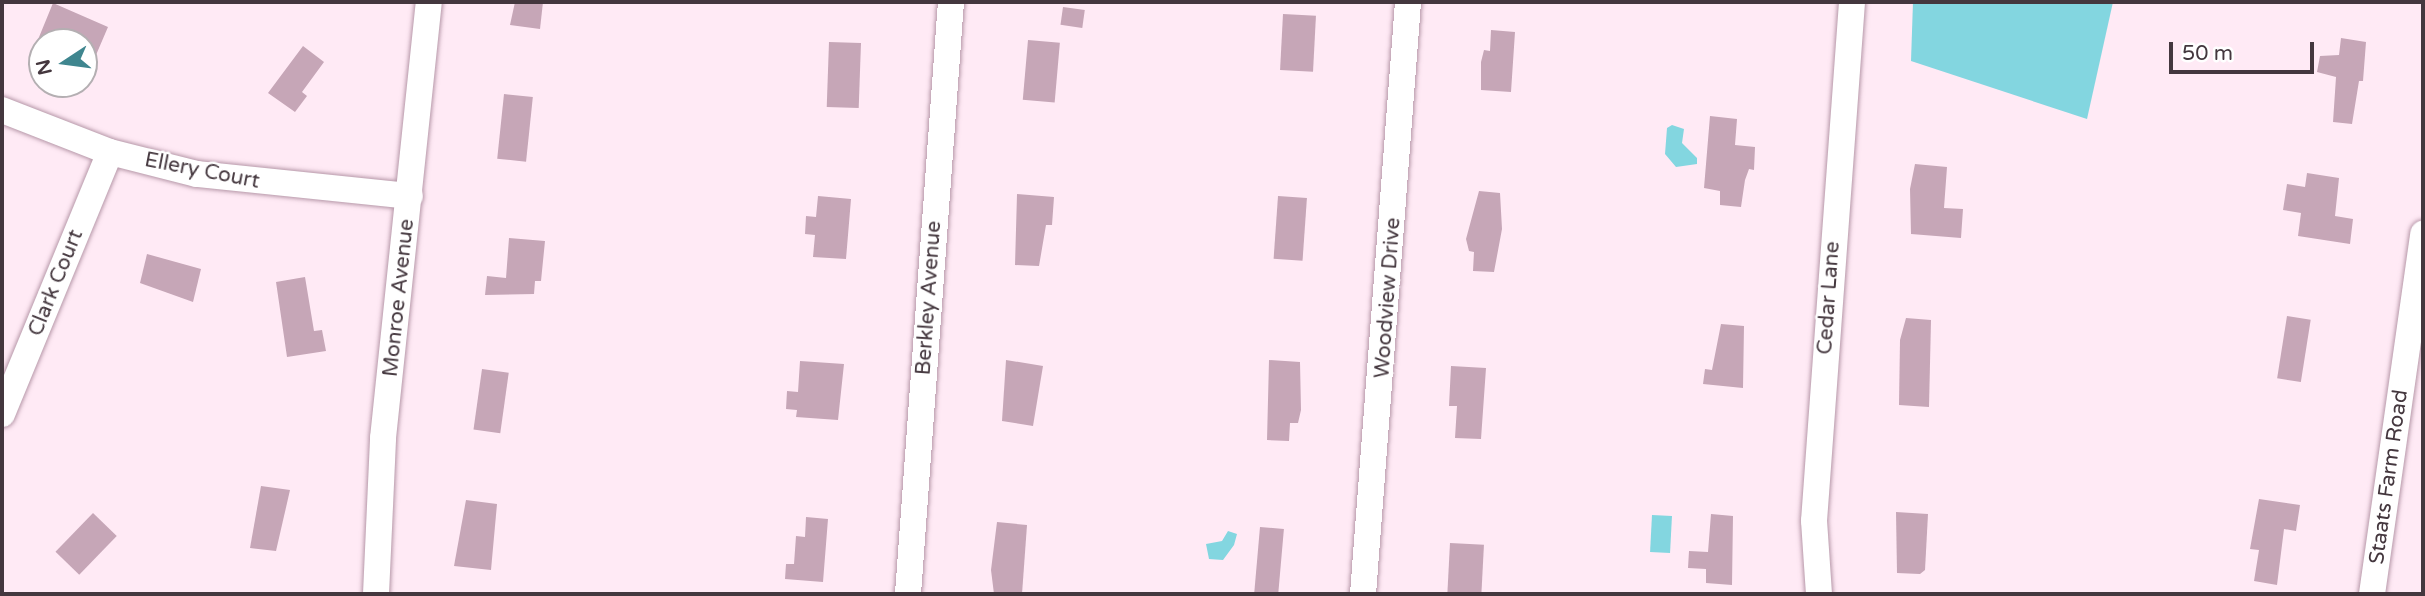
<!DOCTYPE html>
<style>
body{margin:0}
#map{position:relative;width:2425px;height:596px;overflow:hidden;background:#ffeaf5;font-family:"Varela Round",sans-serif}
div>[style]{position:absolute}
.water>*{inset:0;background:#83d6e0;transform-origin:0 0}
.building>*{inset:0;background:#c6a6b7;transform-origin:0 0}
.roads{filter:drop-shadow(0 0 2px #b798a9) drop-shadow(0 0 2px #b798a9)}
.minor>*{height:26px;margin:-13px;padding:0 13px;transform-origin:13px;border-radius:13px;background:#fff}
span{translate:-50% -50%;white-space:nowrap;text-align:center;line-height:1.15;-webkit-text-stroke:5px #fff;paint-order:stroke}
.street-label{font-size:21px;color:#44373e}
.frame{position:absolute;inset:0;border:4px solid #44373e;pointer-events:none}
.north{position:absolute;left:28px;top:28px;width:70px;height:70px;box-sizing:border-box;background:#fff;border:2px solid #b4afb2;border-radius:50%;rotate:257deg;font-size:19px;font-weight:700;line-height:28px;text-align:center;color:#44373e}
.north::after{content:'';display:block;margin:auto;width:24px;height:32px;background:#3f868f;clip-path:polygon(50% 0,100% 100%,50% 72%,0 100%)}
.scale{position:absolute;left:2169px;top:42px;width:145px;height:32px;box-sizing:border-box;border:4px solid #44373e;border-top:0;padding-left:9px;font-size:21px;line-height:24px;white-space:nowrap;color:#44373e;-webkit-text-stroke:5px #fff;paint-order:stroke}
</style>
<div id="map">
<div class="water">
<i style="clip-path:polygon(1913px 2px,2113px 2px,2087px 119px,1911px 61px)"></i>
<i style="clip-path:polygon(1672px 125px,1684px 129px,1682px 143px,1697px 158px,1697px 164px,1676px 167px,1665px 154px,1667px 128px)"></i>
<i style="left:1652px;top:515px;width:20px;height:37px;rotate:3deg"></i>
<i style="clip-path:polygon(1228px 531px,1237px 534px,1234px 545px,1223px 560px,1209px 559px,1206px 544px,1222px 541px)"></i>
</div>
<div class="building">
<i style="clip-path:polygon(515px 2px,543px 2px,540px 29px,510px 25px)"></i>
<i style="clip-path:polygon(53px 3px,108px 27px,96px 55px,84px 50px,84px 42px,37px 42px)"></i>
<i style="left:1063px;top:7px;width:22px;height:18px;rotate:8deg"></i>
<i style="left:1283px;top:14px;width:33px;height:56px;rotate:3deg"></i>
<i style="clip-path:polygon(1491px 30px,1515px 32px,1511px 92px,1481px 90px,1481px 62px,1484px 50px,1490px 51px)"></i>
<i style="clip-path:polygon(2341px 38px,2366px 42px,2363px 81px,2359px 81px,2352px 124px,2333px 122px,2336px 77px,2317px 72px,2320px 56px,2339px 55px)"></i>
<i style="left:1028px;top:40px;width:32px;height:60px;rotate:5deg"></i>
<i style="left:829px;top:42px;width:32px;height:65px;rotate:2deg"></i>
<i style="clip-path:polygon(303px 46px,324px 62px,302px 92px,307px 96px,295px 112px,268px 93px)"></i>
<i style="left:504px;top:94px;width:29px;height:65px;rotate:6deg"></i>
<i style="clip-path:polygon(1710px 116px,1737px 119px,1735px 145px,1755px 147px,1754px 170px,1749px 169px,1745px 180px,1741px 207px,1720px 205px,1720px 191px,1704px 188px)"></i>
<i style="clip-path:polygon(1915px 164px,1947px 167px,1944px 208px,1963px 209px,1961px 238px,1911px 234px,1910px 189px)"></i>
<i style="clip-path:polygon(2307px 173px,2339px 178px,2335px 216px,2353px 219px,2350px 244px,2298px 236px,2301px 213px,2283px 210px,2287px 184px,2305px 187px)"></i>
<i style="clip-path:polygon(1479px 191px,1500px 193px,1502px 229px,1494px 272px,1473px 271px,1474px 252px,1469px 251px,1466px 239px)"></i>
<i style="clip-path:polygon(1017px 194px,1054px 197px,1052px 225px,1046px 225px,1039px 266px,1015px 265px)"></i>
<i style="clip-path:polygon(818px 196px,851px 199px,846px 259px,813px 257px,815px 235px,805px 234px,806px 216px,816px 217px)"></i>
<i style="left:1278px;top:196px;width:29px;height:63px;rotate:4deg"></i>
<i style="clip-path:polygon(509px 238px,545px 241px,541px 281px,535px 281px,534px 294px,485px 295px,487px 276px,506px 278px)"></i>
<i style="clip-path:polygon(147px 254px,201px 269px,193px 302px,140px 283px)"></i>
<i style="clip-path:polygon(305px 277px,314px 331px,322px 330px,326px 351px,287px 357px,276px 282px)"></i>
<i style="left:2287px;top:316px;width:24px;height:63px;rotate:9deg"></i>
<i style="clip-path:polygon(1906px 318px,1931px 320px,1929px 407px,1899px 405px,1900px 340px)"></i>
<i style="clip-path:polygon(1721px 324px,1744px 326px,1743px 388px,1703px 384px,1705px 369px,1712px 370px)"></i>
<i style="clip-path:polygon(1006px 360px,1043px 366px,1033px 426px,1002px 421px)"></i>
<i style="clip-path:polygon(1269px 360px,1300px 362px,1301px 410px,1298px 423px,1290px 423px,1289px 441px,1267px 440px)"></i>
<i style="clip-path:polygon(800px 361px,844px 364px,838px 420px,796px 417px,797px 410px,786px 409px,787px 391px,798px 392px)"></i>
<i style="clip-path:polygon(1451px 366px,1486px 368px,1481px 439px,1455px 438px,1457px 406px,1449px 406px)"></i>
<i style="left:482px;top:369px;width:27px;height:61px;rotate:8deg"></i>
<i style="clip-path:polygon(261px 486px,290px 490px,276px 551px,250px 548px)"></i>
<i style="clip-path:polygon(2259px 499px,2300px 505px,2296px 531px,2284px 529px,2277px 585px,2254px 581px,2259px 550px,2250px 549px)"></i>
<i style="clip-path:polygon(466px 500px,497px 504px,491px 570px,454px 566px)"></i>
<i style="clip-path:polygon(1896px 512px,1928px 514px,1925px 570px,1920px 574px,1897px 573px)"></i>
<i style="left:93px;top:513px;width:33px;height:54px;rotate:44deg"></i>
<i style="clip-path:polygon(1711px 514px,1733px 516px,1732px 585px,1706px 583px,1706px 569px,1688px 568px,1689px 551px,1708px 552px)"></i>
<i style="clip-path:polygon(806px 517px,828px 519px,823px 582px,785px 579px,786px 564px,794px 564px,796px 536px,805px 537px)"></i>
<i style="clip-path:polygon(997px 522px,1027px 525px,1022px 594px,994px 594px,991px 570px)"></i>
<i style="left:1260px;top:527px;width:24px;height:67px;rotate:5deg"></i>
<i style="left:1450px;top:543px;width:34px;height:51px;rotate:3deg"></i>
</div>
<div class="roads">
<div class="minor">
<i style="left:2px;top:110px;width:116px;rotate:21.3deg"></i>
<i style="left:110px;top:152px;width:90px;rotate:14.2deg"></i>
<i style="left:197px;top:174px;width:214px;rotate:5.9deg"></i>
<i style="left:2px;top:414px;width:283px;rotate:-67.6deg"></i>
<i style="left:376px;top:594px;width:156px;rotate:-87.4deg"></i>
<i style="left:383px;top:438px;width:438px;rotate:-84deg"></i>
<i style="left:908px;top:594px;width:594px;rotate:-85.85deg"></i>
<i style="left:1363px;top:594px;width:594px;rotate:-85.65deg"></i>
<i style="left:1819px;top:594px;width:73px;rotate:-93.9deg"></i>
<i style="left:1814px;top:521px;width:520px;rotate:-85.81deg"></i>
<i style="left:2372px;top:594px;width:364px;rotate:-81.9deg"></i>
</div>
</div>
<div class="street-label">
<span style="left:202px;top:171px;rotate:11deg">Ellery Court</span>
<span style="left:56px;top:283px;rotate:-68deg">Clark Court</span>
<span style="left:399px;top:298px;rotate:-84deg">Monroe Avenue</span>
<span style="left:929px;top:298px;rotate:-86deg">Berkley Avenue</span>
<span style="left:1388px;top:298px;rotate:-86deg">Woodview Drive</span>
<span style="left:1829px;top:298px;rotate:-86deg">Cedar Lane</span>
<span style="left:2389px;top:477px;rotate:-82deg">Staats Farm Road</span>
</div>
<div class="frame"></div>
<div class="north">N</div>
<div class="scale">50 m</div>
</div>
